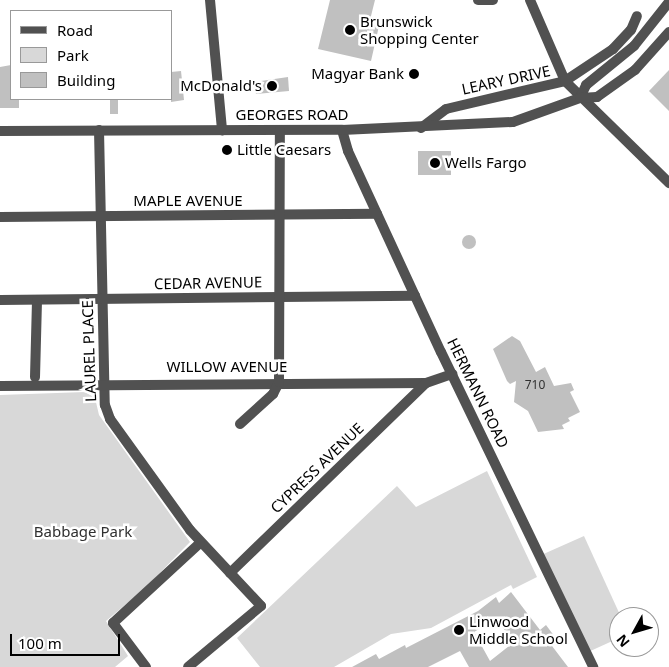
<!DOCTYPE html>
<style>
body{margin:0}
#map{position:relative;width:669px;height:667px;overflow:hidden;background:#fff;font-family:"Noto Sans",sans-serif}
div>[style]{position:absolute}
.green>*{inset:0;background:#d8d8d8}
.building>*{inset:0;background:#c0c0c0;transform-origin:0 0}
.round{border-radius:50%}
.minor>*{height:10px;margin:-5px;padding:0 5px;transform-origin:5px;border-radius:5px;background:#515151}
.dots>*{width:14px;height:14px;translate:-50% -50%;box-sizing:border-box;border:2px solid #fff;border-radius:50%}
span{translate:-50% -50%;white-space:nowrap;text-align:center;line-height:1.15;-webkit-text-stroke:5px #fff;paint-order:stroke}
.number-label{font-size:12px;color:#303030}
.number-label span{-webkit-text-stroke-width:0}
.poi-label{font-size:15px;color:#000}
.left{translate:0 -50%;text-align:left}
.right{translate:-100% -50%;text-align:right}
.street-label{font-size:15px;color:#000}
.park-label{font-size:15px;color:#2f2f2f}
.legend{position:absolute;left:10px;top:10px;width:162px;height:90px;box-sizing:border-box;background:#fff;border:1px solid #999;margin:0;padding:6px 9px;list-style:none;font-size:15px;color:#000}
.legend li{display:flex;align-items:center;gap:10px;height:25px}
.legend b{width:25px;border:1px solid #999}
.north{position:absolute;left:609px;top:607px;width:50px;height:50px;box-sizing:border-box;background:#fff;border:1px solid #999;border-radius:50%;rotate:231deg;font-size:14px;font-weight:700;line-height:20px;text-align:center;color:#000}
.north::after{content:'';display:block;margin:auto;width:18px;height:22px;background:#000;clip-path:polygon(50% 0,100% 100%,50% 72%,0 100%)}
.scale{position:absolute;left:10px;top:634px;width:110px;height:22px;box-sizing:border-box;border:2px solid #000;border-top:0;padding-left:6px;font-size:15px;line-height:18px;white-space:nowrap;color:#000;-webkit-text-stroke:4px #fff;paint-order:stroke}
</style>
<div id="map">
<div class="green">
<i style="clip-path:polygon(85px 392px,95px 398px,99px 415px,190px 542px,144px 589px,106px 621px,128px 656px,115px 667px,0 667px,0 395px)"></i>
<i style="clip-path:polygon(487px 471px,537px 577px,513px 589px,511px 585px,431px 628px,391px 634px,334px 667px,260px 667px,237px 638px,397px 486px,416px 507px)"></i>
<i style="clip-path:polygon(584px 536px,621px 617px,619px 638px,586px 653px,539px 556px)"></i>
</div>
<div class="building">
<i style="clip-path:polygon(330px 0,375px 0,369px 24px,379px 26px,371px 61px,318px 49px)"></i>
<i style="clip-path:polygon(11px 65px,11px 99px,19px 99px,19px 108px,0 108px,0 67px)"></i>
<i style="clip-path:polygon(669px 70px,669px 111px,649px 91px)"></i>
<i style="clip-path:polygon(181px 71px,184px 100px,171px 102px,171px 72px)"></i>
<i style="clip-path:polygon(288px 77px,289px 91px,256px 94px,254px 82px)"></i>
<i style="left:110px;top:99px;width:8px;height:15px"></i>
<i style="left:451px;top:151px;width:24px;height:33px;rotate:90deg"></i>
<i class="round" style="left:462px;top:235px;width:14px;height:14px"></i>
<i style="clip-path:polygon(512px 336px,520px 341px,536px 372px,545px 367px,554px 386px,571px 383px,574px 390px,570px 392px,580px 412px,568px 418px,570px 421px,562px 425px,564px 429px,538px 432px,528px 411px,514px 402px,516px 381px,510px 384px,507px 381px,493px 349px)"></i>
<i style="clip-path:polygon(evenodd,511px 592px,540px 630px,546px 625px,555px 637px,549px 642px,568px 667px,469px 667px,460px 651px,428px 667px,352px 667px,376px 654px,379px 659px,405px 645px,406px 648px,478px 611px,496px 597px,499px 603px,511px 592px,496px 619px,514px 642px,490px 661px,474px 632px,496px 619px)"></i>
</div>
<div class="minor">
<i style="left:210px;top:0;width:131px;rotate:84.7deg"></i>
<i style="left:478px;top:0;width:15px"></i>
<i style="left:530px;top:0;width:88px;rotate:66.6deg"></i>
<i style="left:565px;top:81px;width:146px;rotate:44.4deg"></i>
<i style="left:580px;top:98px;width:14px;rotate:-65deg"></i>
<i style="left:586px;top:85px;width:62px;rotate:-39.1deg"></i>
<i style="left:634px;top:46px;width:56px;rotate:-51.5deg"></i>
<i style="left:421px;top:128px;width:31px;rotate:-37deg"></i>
<i style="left:446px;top:109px;width:122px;rotate:-13.2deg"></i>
<i style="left:565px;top:81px;width:58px;rotate:-33.7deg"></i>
<i style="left:613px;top:49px;width:26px;rotate:-47deg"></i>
<i style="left:631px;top:30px;width:15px;rotate:-67deg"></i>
<i style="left:99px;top:130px;width:275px;rotate:88.8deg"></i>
<i style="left:105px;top:405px;width:15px;rotate:70deg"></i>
<i style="left:110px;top:419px;width:137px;rotate:54.2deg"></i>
<i style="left:190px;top:530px;width:104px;rotate:46.9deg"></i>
<i style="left:261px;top:606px;width:95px;rotate:140.1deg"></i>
<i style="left:342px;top:130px;width:22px;rotate:74deg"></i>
<i style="left:348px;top:151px;width:221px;rotate:65.2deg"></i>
<i style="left:441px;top:352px;width:350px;rotate:64.2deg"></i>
<i style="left:0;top:131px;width:342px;rotate:-0.2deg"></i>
<i style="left:342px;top:130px;width:171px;rotate:-2.7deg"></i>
<i style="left:513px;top:122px;width:71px;rotate:-19.7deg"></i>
<i style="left:580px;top:98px;width:17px;rotate:-3deg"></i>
<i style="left:597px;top:97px;width:47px;rotate:-35.4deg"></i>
<i style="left:635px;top:70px;width:51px;rotate:-48.2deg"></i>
<i style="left:0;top:217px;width:377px;rotate:-0.5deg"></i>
<i style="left:0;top:300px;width:415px;rotate:-0.6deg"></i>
<i style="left:35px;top:377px;width:77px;rotate:-88.5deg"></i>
<i style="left:0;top:386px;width:426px;rotate:-0.4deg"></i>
<i style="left:426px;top:383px;width:28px;rotate:-19deg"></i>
<i style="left:240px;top:424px;width:45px;rotate:-42.3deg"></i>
<i style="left:273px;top:394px;width:13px;rotate:-63deg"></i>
<i style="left:279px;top:382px;width:252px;rotate:-89.8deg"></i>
<i style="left:230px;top:573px;width:273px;rotate:-44.1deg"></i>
<i style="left:146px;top:667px;width:55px;rotate:-126.9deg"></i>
<i style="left:113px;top:623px;width:118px;rotate:-42.6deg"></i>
</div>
<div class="dots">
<i style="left:350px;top:30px;background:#000"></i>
<i style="left:414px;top:74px;background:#000"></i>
<i style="left:272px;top:86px;background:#000"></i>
<i style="left:227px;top:150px;background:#000"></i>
<i style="left:435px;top:163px;background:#000"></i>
<i style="left:459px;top:630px;background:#000"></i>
</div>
<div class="number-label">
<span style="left:535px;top:385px">710</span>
</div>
<div class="poi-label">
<span class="left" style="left:360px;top:30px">Brunswick<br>Shopping Center</span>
<span class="right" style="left:404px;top:74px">Magyar Bank</span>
<span class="right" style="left:262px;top:86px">McDonald's</span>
<span class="left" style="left:237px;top:150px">Little Caesars</span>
<span class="left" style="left:445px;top:163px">Wells Fargo</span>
<span class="left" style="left:469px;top:630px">Linwood<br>Middle School</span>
</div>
<div class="street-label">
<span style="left:506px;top:80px;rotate:-12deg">LEARY DRIVE</span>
<span style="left:292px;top:115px">GEORGES ROAD</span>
<span style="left:188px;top:201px">MAPLE AVENUE</span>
<span style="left:208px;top:283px;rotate:-1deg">CEDAR AVENUE</span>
<span style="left:89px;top:351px;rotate:-92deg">LAUREL PLACE</span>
<span style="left:227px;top:367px">WILLOW AVENUE</span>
<span style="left:478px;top:393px;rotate:64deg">HERMANN ROAD</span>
<span style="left:317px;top:468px;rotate:-44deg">CYPRESS AVENUE</span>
</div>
<div class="park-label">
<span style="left:83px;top:532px">Babbage Park</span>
</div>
<ul class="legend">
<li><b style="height:6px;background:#515151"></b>Road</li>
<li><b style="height:14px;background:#d8d8d8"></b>Park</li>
<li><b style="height:14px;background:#c0c0c0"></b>Building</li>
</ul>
<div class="north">N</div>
<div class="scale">100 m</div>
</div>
